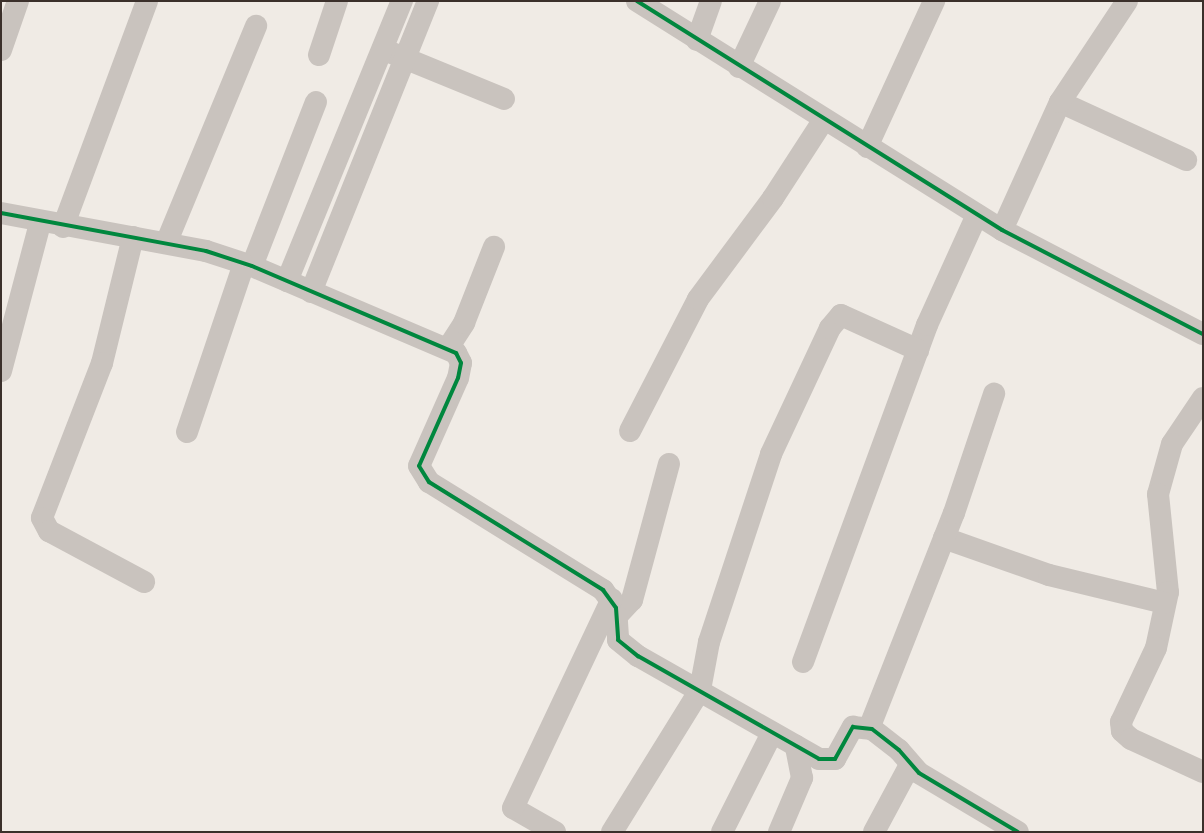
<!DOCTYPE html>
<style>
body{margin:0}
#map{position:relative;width:1204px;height:833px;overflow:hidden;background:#f0ebe5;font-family:Commissioner,sans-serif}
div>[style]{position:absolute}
.minor>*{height:22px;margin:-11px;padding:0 11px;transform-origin:11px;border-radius:11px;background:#c9c3be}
.cycleway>*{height:4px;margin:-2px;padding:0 2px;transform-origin:2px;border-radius:2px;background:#00873e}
span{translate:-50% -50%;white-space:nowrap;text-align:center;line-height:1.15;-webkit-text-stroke:3.5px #fbf5ee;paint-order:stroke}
.frame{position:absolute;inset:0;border:2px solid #3b302b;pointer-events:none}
</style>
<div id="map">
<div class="minor">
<i style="left:637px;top:1px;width:431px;rotate:32.1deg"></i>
<i style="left:1002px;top:230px;width:226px;rotate:27.4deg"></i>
<i style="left:697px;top:40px;width:41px;rotate:-70.3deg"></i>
<i style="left:1px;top:50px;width:52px;rotate:-70.9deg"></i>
<i style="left:392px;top:53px;width:121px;rotate:22.3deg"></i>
<i style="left:319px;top:55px;width:57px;rotate:-71.6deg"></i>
<i style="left:739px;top:67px;width:73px;rotate:-64.8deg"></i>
<i style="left:1060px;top:102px;width:139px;rotate:24.7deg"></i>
<i style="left:867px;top:147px;width:161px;rotate:-65.3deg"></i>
<i style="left:1px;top:213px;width:208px;rotate:10.5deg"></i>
<i style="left:206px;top:251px;width:48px;rotate:18.1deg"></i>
<i style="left:252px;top:266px;width:222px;rotate:23.1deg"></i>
<i style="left:456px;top:353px;width:11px;rotate:63deg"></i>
<i style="left:461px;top:363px;width:15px;rotate:101deg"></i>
<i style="left:458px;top:378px;width:96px;rotate:113.9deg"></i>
<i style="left:419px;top:466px;width:19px;rotate:58deg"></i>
<i style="left:429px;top:482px;width:205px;rotate:31.8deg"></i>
<i style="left:603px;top:590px;width:22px;rotate:54deg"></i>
<i style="left:616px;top:608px;width:32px;rotate:86deg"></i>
<i style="left:618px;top:640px;width:26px;rotate:39deg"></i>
<i style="left:638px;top:656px;width:208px;rotate:29.6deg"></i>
<i style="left:819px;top:759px;width:16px"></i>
<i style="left:835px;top:759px;width:37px;rotate:-61deg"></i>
<i style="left:853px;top:727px;width:19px;rotate:6deg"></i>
<i style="left:872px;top:729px;width:34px;rotate:38deg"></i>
<i style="left:899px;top:750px;width:30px;rotate:49deg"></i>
<i style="left:919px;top:773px;width:115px;rotate:30.8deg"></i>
<i style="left:63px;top:227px;width:241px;rotate:-69.6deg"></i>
<i style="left:1002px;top:230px;width:141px;rotate:-65.6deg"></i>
<i style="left:1060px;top:102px;width:121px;rotate:-56.4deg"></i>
<i style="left:133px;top:237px;width:130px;rotate:103.8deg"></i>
<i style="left:102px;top:363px;width:166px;rotate:111.2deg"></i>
<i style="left:42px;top:518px;width:15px;rotate:62deg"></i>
<i style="left:49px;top:531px;width:108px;rotate:28.2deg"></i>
<i style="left:167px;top:241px;width:233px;rotate:-67.5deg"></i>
<i style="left:252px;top:266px;width:176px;rotate:-68.7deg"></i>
<i style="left:287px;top:281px;width:303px;rotate:-67.7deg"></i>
<i style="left:311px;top:292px;width:314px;rotate:-68.1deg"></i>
<i style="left:448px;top:348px;width:30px;rotate:-57deg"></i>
<i style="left:464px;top:323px;width:82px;rotate:-68.5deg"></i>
<i style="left:1px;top:371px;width:153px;rotate:-75.2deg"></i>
<i style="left:1203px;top:398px;width:55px;rotate:124deg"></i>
<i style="left:1172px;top:444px;width:52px;rotate:105.6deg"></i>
<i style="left:1158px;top:494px;width:99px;rotate:84.2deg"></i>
<i style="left:1168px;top:592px;width:57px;rotate:102.1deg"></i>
<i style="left:1156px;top:648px;width:82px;rotate:115.3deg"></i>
<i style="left:1121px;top:722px;width:9px;rotate:84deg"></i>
<i style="left:1122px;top:731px;width:12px;rotate:42deg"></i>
<i style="left:1131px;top:739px;width:79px;rotate:24.6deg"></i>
<i style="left:630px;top:431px;width:148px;rotate:-62.7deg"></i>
<i style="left:698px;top:299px;width:126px;rotate:-53.4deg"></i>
<i style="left:773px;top:198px;width:92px;rotate:-57deg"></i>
<i style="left:187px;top:432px;width:177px;rotate:-71.3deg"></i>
<i style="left:944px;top:538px;width:111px;rotate:19.4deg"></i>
<i style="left:1049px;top:575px;width:119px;rotate:13.6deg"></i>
<i style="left:615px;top:618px;width:25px;rotate:-47deg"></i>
<i style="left:632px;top:600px;width:141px;rotate:-74.8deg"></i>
<i style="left:803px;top:662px;width:359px;rotate:-69.8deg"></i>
<i style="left:927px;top:325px;width:121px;rotate:-65.6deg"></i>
<i style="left:872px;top:729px;width:4px;rotate:-124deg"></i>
<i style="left:870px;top:726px;width:229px;rotate:-68.5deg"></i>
<i style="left:954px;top:513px;width:126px;rotate:-71.4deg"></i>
<i style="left:555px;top:832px;width:48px;rotate:-150.3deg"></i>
<i style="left:513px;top:808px;width:231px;rotate:-64.7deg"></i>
<i style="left:612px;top:832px;width:167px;rotate:-58.2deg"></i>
<i style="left:700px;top:690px;width:49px;rotate:-79.4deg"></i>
<i style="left:709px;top:642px;width:198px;rotate:-71.7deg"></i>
<i style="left:771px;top:454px;width:139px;rotate:-64.9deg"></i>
<i style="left:830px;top:328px;width:17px;rotate:-50deg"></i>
<i style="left:841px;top:315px;width:85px;rotate:24.4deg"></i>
<i style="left:722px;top:832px;width:111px;rotate:-63.2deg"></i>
<i style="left:779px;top:832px;width:59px;rotate:-66.9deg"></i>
<i style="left:802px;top:778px;width:33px;rotate:-101deg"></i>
<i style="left:874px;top:832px;width:76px;rotate:-61.8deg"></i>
</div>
<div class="cycleway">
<i style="left:637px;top:1px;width:431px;rotate:32.1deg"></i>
<i style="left:1002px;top:230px;width:226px;rotate:27.4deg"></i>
<i style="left:1px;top:213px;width:208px;rotate:10.5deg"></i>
<i style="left:206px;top:251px;width:48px;rotate:18.1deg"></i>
<i style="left:252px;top:266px;width:222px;rotate:23.1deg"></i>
<i style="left:456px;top:353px;width:11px;rotate:63deg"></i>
<i style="left:461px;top:363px;width:15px;rotate:101deg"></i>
<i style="left:458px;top:378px;width:96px;rotate:113.9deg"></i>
<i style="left:419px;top:466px;width:19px;rotate:58deg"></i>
<i style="left:429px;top:482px;width:205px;rotate:31.8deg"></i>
<i style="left:603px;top:590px;width:22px;rotate:54deg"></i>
<i style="left:616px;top:608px;width:32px;rotate:86deg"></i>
<i style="left:618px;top:640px;width:26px;rotate:39deg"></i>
<i style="left:638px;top:656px;width:208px;rotate:29.6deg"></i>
<i style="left:819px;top:759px;width:16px"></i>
<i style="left:835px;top:759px;width:37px;rotate:-61deg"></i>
<i style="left:853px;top:727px;width:19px;rotate:6deg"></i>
<i style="left:872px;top:729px;width:34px;rotate:38deg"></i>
<i style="left:899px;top:750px;width:30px;rotate:49deg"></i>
<i style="left:919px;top:773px;width:115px;rotate:30.8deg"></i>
</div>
<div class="frame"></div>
</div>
